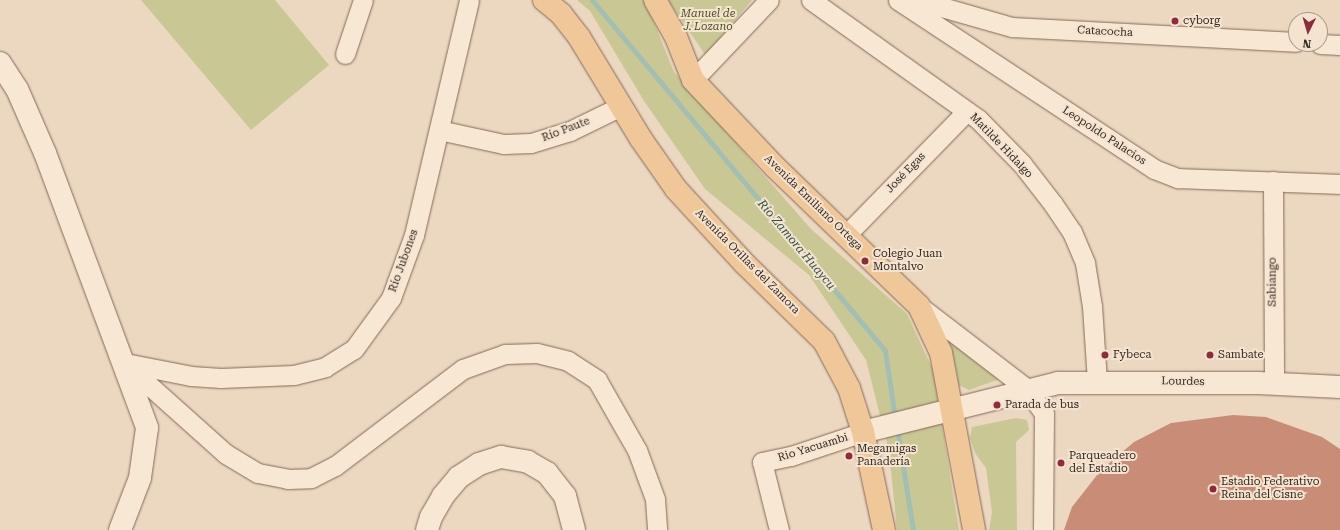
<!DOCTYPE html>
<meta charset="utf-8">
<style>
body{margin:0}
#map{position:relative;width:1340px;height:530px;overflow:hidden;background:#ecd8c0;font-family:"Roboto Serif",serif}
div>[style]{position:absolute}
.green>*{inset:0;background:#c9c895}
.stream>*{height:5px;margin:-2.5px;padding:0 2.5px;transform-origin:2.5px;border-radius:2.5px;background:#a3beb2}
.building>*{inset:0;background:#c98d77}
.roads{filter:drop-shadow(0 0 1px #846959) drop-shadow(0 0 1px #846959)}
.street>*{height:19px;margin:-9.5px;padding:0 9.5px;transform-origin:9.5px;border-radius:9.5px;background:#f7e7d3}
.secondary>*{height:22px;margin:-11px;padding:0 11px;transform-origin:11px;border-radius:11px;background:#f7e7d3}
.primary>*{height:22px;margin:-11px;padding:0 11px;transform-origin:11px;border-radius:11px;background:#efc798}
.dots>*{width:11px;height:11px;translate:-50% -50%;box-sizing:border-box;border:2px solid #f4e4cf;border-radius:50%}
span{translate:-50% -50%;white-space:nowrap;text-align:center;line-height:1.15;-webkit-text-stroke:4px #f4e4cf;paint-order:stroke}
.park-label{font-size:11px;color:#4b5024;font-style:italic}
.poi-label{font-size:11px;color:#34251d}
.left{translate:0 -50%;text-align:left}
.street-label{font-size:11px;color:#34251d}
.water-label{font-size:12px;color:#2c544b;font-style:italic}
.north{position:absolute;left:1288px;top:12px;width:40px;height:40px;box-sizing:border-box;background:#f4e4cf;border:1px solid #a79888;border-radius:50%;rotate:185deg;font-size:11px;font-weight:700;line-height:16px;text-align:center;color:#34251d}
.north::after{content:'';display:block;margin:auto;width:14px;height:18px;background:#912b3b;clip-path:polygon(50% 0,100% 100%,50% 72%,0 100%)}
</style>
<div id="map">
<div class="green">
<i style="clip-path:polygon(141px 0,275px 0,329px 65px,251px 130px)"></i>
<i style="clip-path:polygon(577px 0,645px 0,674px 72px,811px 229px,907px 314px,933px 370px,959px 530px,897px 530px,889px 451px,866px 360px,809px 275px,705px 189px,644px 101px,590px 11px)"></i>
<i style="clip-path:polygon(668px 0,752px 0,706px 56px)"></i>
<i style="clip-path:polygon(957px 341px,1000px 379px,969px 390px,959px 385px,951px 344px)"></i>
<i style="clip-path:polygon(1016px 418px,1027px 420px,1029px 430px,1016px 442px,1017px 530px,989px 530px,992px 512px,986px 468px,975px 453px,970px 438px,972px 427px)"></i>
</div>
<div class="stream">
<i style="left:592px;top:0;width:457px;rotate:50.1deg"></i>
<i style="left:885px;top:351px;width:68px;rotate:81.5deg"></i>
<i style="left:897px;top:428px;width:103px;rotate:81.1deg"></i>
</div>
<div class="building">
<i style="clip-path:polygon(1233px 415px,1266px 417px,1322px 437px,1340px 449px,1340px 530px,1064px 530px,1072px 507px,1101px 470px,1134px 442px,1171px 423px)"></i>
</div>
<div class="roads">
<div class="street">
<i style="left:811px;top:0;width:205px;rotate:35.5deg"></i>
<i style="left:978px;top:119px;width:63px;rotate:45.6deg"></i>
<i style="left:1022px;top:164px;width:51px;rotate:52.2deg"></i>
<i style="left:1053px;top:204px;width:34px;rotate:56deg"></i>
<i style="left:1072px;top:232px;width:34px;rotate:67deg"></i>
<i style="left:1085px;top:263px;width:44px;rotate:80.8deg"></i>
<i style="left:1092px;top:306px;width:76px;rotate:86.2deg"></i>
<i style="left:898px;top:0;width:307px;rotate:33.4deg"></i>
<i style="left:1154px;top:169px;width:26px;rotate:21deg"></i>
<i style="left:1178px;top:178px;width:162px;rotate:2.1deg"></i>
<i style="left:917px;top:0;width:99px;rotate:15.9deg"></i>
<i style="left:1012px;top:27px;width:284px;rotate:3deg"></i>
<i style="left:1320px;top:44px;width:20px;rotate:3deg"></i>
<i style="left:345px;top:54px;width:57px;rotate:-71.6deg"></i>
<i style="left:693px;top:80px;width:110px;rotate:-46.5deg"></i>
<i style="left:439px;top:130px;width:66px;rotate:12.2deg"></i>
<i style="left:504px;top:144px;width:27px;rotate:-2deg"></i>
<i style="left:531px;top:143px;width:41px;rotate:-17.1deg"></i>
<i style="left:570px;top:131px;width:57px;rotate:-26.1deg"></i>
<i style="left:1273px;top:181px;width:203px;rotate:89.7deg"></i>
<i style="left:846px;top:235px;width:173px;rotate:-45.7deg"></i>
<i style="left:919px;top:306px;width:136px;rotate:37.5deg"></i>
<i style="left:1027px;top:389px;width:29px;rotate:55deg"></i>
<i style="left:1044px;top:413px;width:117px;rotate:90.5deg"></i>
<i style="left:123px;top:362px;width:138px;rotate:41.8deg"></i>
<i style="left:226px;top:454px;width:37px;rotate:31deg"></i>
<i style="left:258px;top:473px;width:31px;rotate:11deg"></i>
<i style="left:288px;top:479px;width:23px;rotate:-2deg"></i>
<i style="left:311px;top:478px;width:27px;rotate:-27deg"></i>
<i style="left:335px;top:466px;width:161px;rotate:-37.2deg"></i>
<i style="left:463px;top:369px;width:45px;rotate:-19.7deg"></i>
<i style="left:505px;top:354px;width:32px;rotate:-2deg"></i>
<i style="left:537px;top:353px;width:32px;rotate:14deg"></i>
<i style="left:568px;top:361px;width:35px;rotate:33deg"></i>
<i style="left:597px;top:380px;width:81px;rotate:60.3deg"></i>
<i style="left:637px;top:450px;width:52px;rotate:69.8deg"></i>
<i style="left:655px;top:499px;width:31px;rotate:86deg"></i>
<i style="left:125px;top:363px;width:67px;rotate:11.1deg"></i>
<i style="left:191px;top:376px;width:30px;rotate:4deg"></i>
<i style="left:221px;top:378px;width:73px;rotate:-2.4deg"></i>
<i style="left:294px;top:375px;width:32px;rotate:-14deg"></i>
<i style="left:325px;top:367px;width:34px;rotate:-32deg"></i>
<i style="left:354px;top:349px;width:63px;rotate:-54deg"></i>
<i style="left:391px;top:298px;width:67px;rotate:-69.9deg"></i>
<i style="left:414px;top:235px;width:241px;rotate:-76.8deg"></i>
<i style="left:779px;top:530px;width:70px;rotate:-104deg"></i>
<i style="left:762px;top:462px;width:30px;rotate:-12deg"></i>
<i style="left:791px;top:456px;width:76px;rotate:-18.4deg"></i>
</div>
<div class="secondary">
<i style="left:0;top:63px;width:31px;rotate:57deg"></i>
<i style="left:17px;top:89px;width:70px;rotate:66.4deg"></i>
<i style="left:45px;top:153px;width:293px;rotate:69.6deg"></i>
<i style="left:147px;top:428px;width:50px;rotate:98deg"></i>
<i style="left:140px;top:478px;width:56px;rotate:111deg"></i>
<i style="left:863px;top:432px;width:201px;rotate:-14.1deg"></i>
<i style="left:1058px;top:383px;width:200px"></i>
<i style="left:1258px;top:383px;width:82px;rotate:2.8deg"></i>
<i style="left:427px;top:530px;width:14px;rotate:-73deg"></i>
<i style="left:431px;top:517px;width:24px;rotate:-60deg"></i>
<i style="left:443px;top:496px;width:25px;rotate:-50deg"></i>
<i style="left:459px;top:477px;width:24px;rotate:-33deg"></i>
<i style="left:479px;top:464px;width:23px;rotate:-18deg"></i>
<i style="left:501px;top:457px;width:27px;rotate:10deg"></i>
<i style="left:528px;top:462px;width:22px;rotate:30deg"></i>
<i style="left:547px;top:473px;width:29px;rotate:52deg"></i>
<i style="left:565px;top:496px;width:35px;rotate:75deg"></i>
</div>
<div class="primary">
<i style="left:544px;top:0;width:22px;rotate:39deg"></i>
<i style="left:561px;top:14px;width:29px;rotate:52deg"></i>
<i style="left:579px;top:37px;width:119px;rotate:58.7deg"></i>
<i style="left:641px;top:139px;width:61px;rotate:55deg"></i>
<i style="left:676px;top:189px;width:102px;rotate:47.4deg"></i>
<i style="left:745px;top:264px;width:110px;rotate:44.3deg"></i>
<i style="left:824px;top:341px;width:53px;rotate:62deg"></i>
<i style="left:849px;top:388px;width:46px;rotate:72.3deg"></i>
<i style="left:863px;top:432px;width:100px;rotate:77.9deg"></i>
<i style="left:655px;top:0;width:43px;rotate:60.4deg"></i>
<i style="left:676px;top:37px;width:46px;rotate:68.4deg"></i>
<i style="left:693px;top:80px;width:120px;rotate:46.7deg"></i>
<i style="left:775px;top:167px;width:200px;rotate:44deg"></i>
<i style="left:919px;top:306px;width:52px;rotate:64.9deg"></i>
<i style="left:941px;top:353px;width:180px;rotate:79.4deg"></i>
</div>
</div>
<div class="dots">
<i style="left:1175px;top:21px;background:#912b3b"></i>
<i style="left:865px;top:261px;background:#912b3b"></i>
<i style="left:1105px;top:355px;background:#912b3b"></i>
<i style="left:1210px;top:355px;background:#912b3b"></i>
<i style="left:997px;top:405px;background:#912b3b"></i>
<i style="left:849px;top:456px;background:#912b3b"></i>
<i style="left:1061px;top:463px;background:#912b3b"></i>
<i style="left:1213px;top:489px;background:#912b3b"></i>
</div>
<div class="park-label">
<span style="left:708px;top:21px">Manuel de<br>J. Lozano</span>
</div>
<div class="poi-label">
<span class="left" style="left:1183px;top:21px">cyborg</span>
<span class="left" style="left:873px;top:261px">Colegio Juan<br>Montalvo</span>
<span class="left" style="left:1113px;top:355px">Fybeca</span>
<span class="left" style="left:1218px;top:355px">Sambate</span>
<span class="left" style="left:1005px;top:405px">Parada de bus</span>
<span class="left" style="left:857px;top:456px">Megamigas<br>Panadería</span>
<span class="left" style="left:1069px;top:463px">Parqueadero<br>del Estadio</span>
<span class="left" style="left:1221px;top:489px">Estadio Federativo<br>Reina del Cisne</span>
</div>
<div class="street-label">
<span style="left:1105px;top:32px;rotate:3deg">Catacocha</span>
<span style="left:566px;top:130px;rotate:-21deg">Río Paute</span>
<span style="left:1104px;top:136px;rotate:33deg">Leopoldo Palacios</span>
<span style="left:1001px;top:146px;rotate:46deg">Matilde Hidalgo</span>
<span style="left:906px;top:173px;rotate:-46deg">José Egas</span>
<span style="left:813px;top:203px;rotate:44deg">Avenida Emiliano Ortega</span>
<span style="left:404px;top:261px;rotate:-70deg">Río Jubones</span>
<span style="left:747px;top:262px;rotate:45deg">Avenida Orillas del Zamora</span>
<span style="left:1273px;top:282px;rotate:-90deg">Sabiango</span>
<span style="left:1183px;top:382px;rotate:1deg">Lourdes</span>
<span style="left:813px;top:448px;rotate:-17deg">Rio Yacuambi</span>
</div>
<div class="water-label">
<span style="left:796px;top:245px;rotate:50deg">Río Zamora Huaycu</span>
</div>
<div class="north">N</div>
</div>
